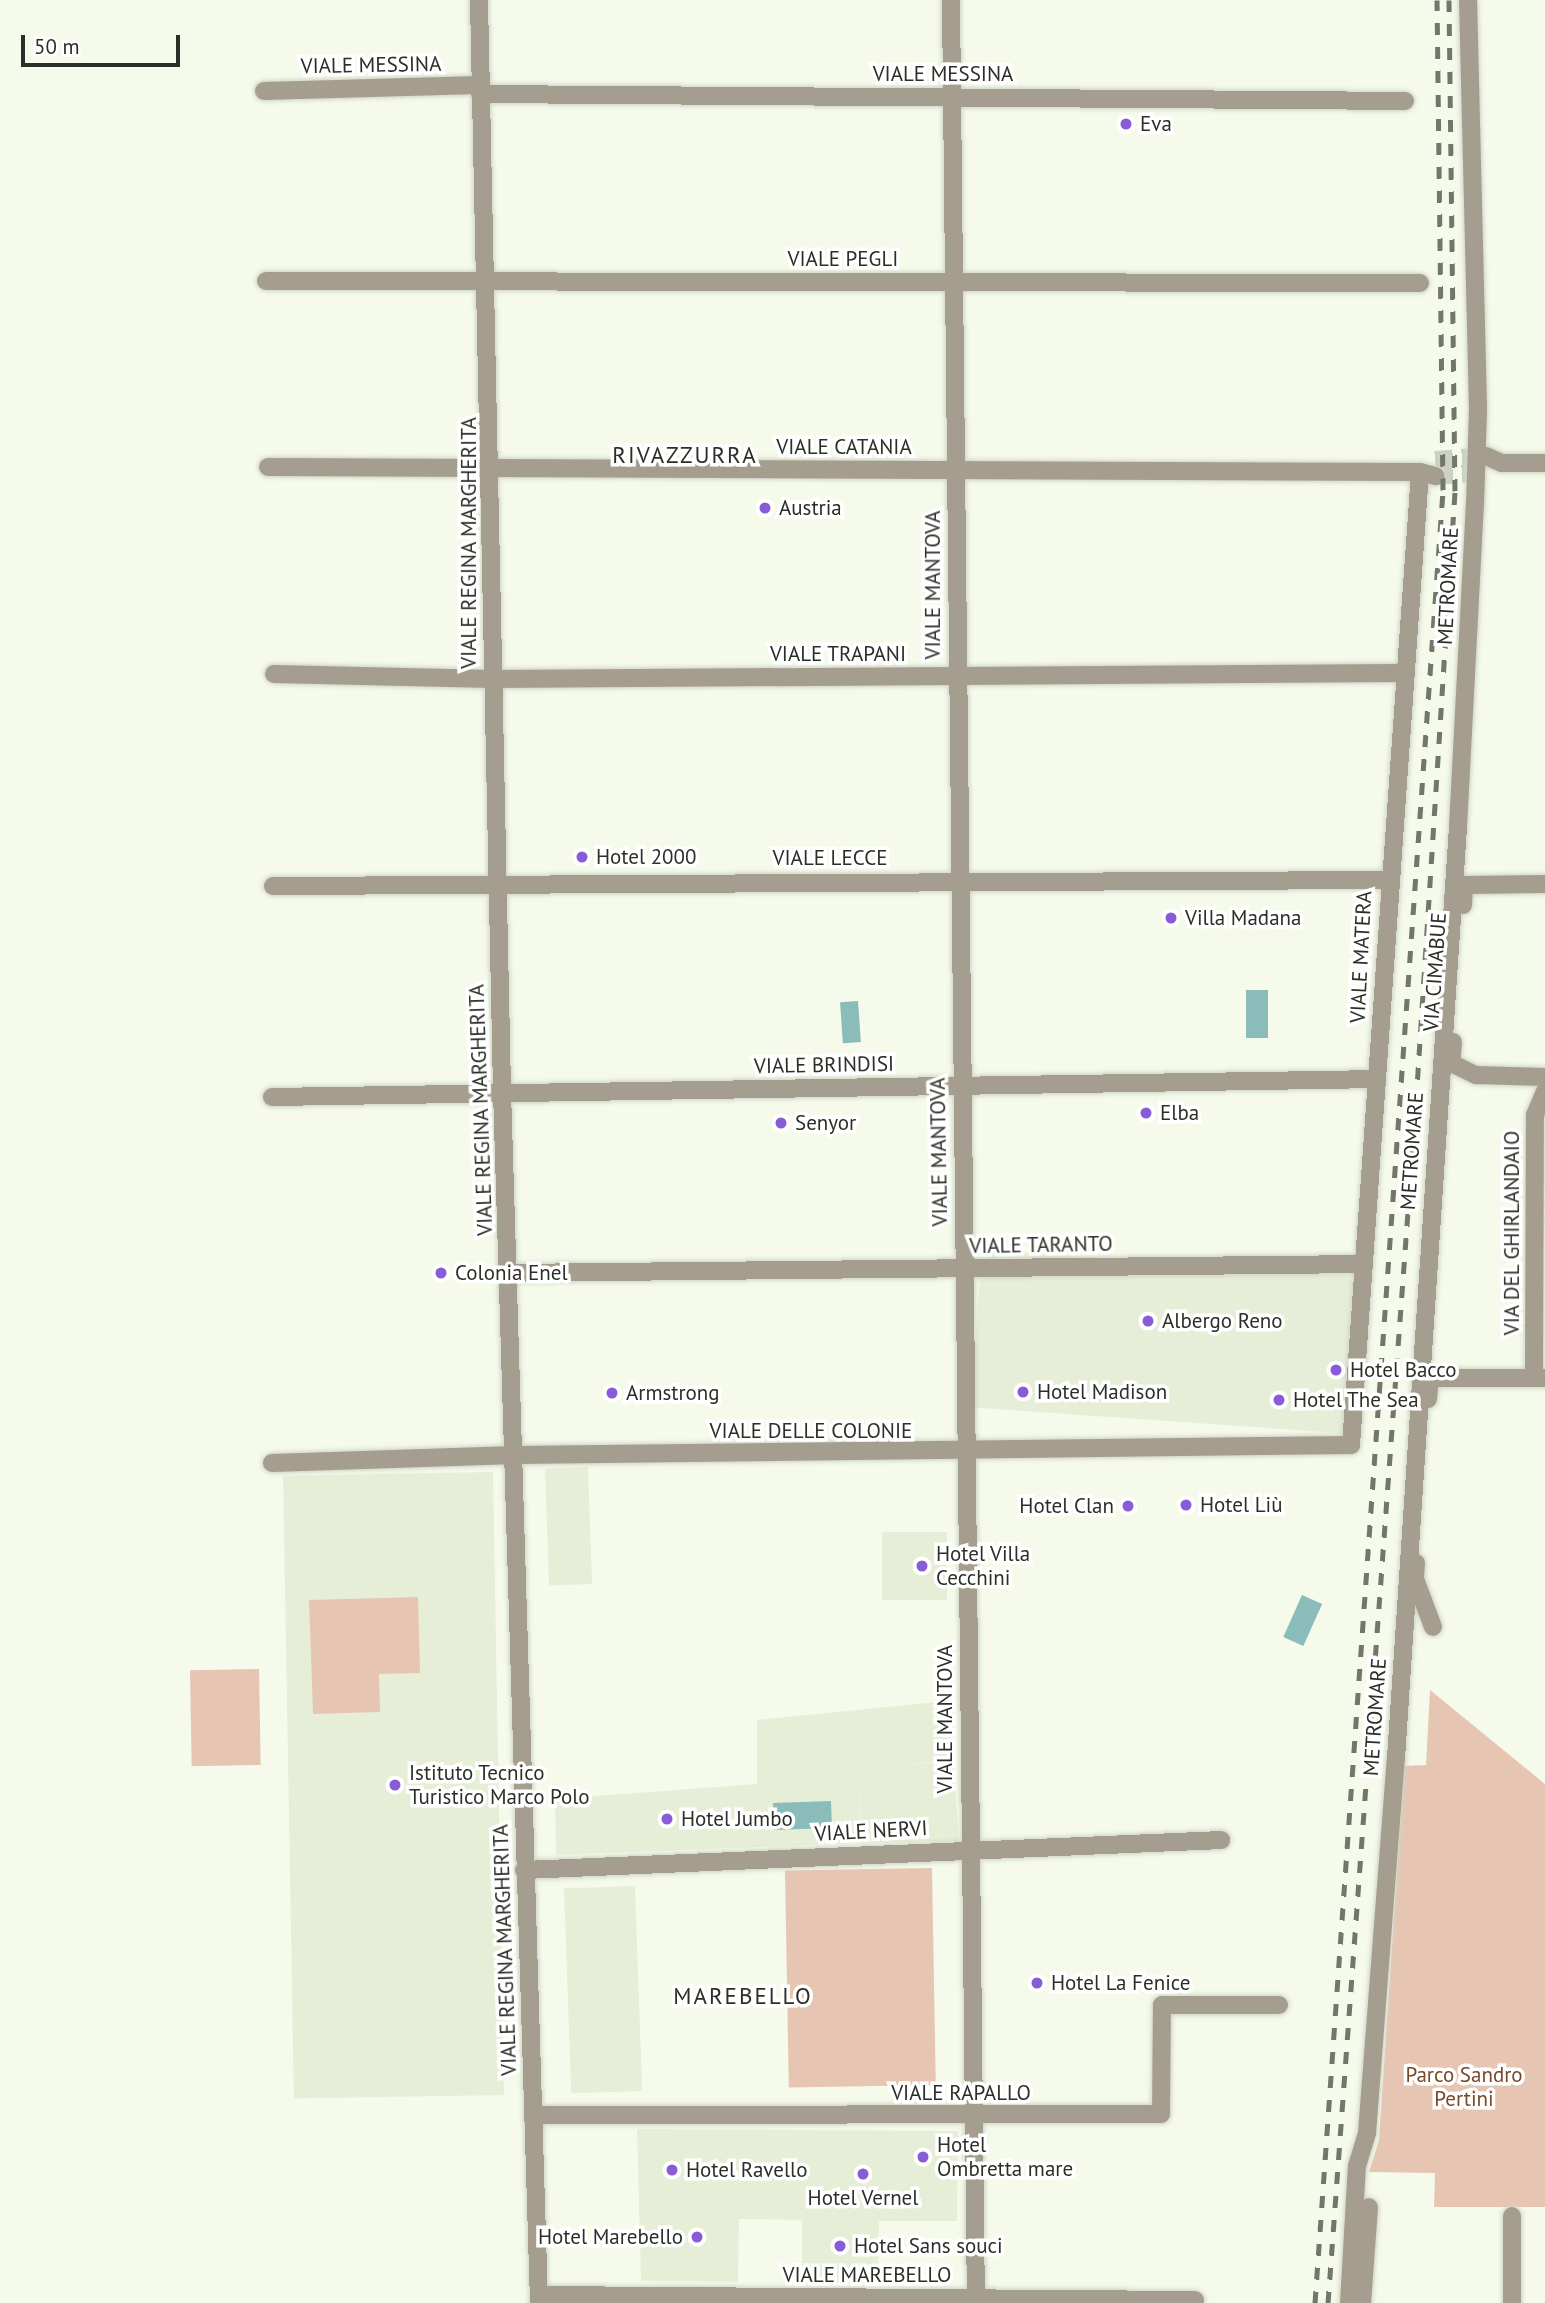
<!DOCTYPE html>
<meta charset="utf-8">
<style>
body{margin:0}
#map{position:relative;width:1545px;height:2303px;overflow:hidden;background:#f5faeb;font-family:"PT Sans",sans-serif}
div>[style]{position:absolute}
.built>*{inset:0;background:#e7eed7;transform-origin:0 0}
.green>*{inset:0;background:#e6c6b3;transform-origin:0 0}
.water>*{inset:0;background:#8abcb9;transform-origin:0 0}
.minor-tunnel>*{height:18px;margin-top:-9px;transform-origin:0;background:repeating-linear-gradient(90deg,#cdd1c4 0 18px,transparent 0 27px)}
.roads{filter:drop-shadow(0 0 2px #d1d5c8) drop-shadow(0 0 2px #d1d5c8)}
.minor>*{height:18px;margin:-9px;padding:0 9px;transform-origin:9px;border-radius:9px;background:#a59e8e}
.rail>*{height:5px;margin-top:-2.5px;transform-origin:0;background:repeating-linear-gradient(90deg,#73766d 0 12px,transparent 0 24px)}
.dots>*{width:19px;height:19px;translate:-50% -50%;box-sizing:border-box;border:4px solid #fff;border-radius:50%}
span{translate:-50% -50%;white-space:nowrap;text-align:center;line-height:1.15;-webkit-text-stroke:7px #fff;paint-order:stroke}
.street-label{font-size:21px;color:#2c2e28}
.poi-label{font-size:21px;color:#2c2e28}
.left{translate:0 -50%;text-align:left}
.right{translate:-100% -50%;text-align:right}
.park-label{font-size:21px;color:#7a4727}
.neighbourhood-label{font-size:23px;color:#2c2e28;letter-spacing:2px}
.scale{position:absolute;left:21px;top:35px;width:159px;height:32px;box-sizing:border-box;border:4px solid #2c2e28;border-top:0;padding-left:9px;font-size:21px;line-height:24px;white-space:nowrap;color:#2c2e28;-webkit-text-stroke:5px #fff;paint-order:stroke}
</style>
<div id="map">
<div class="built">
<i style="left:1358px;top:1276px;width:158px;height:377px;rotate:94deg"></i>
<i style="left:588px;top:1467px;width:117px;height:43px;rotate:88deg"></i>
<i style="left:493px;top:1472px;width:623px;height:210px;rotate:89deg"></i>
<i style="left:947px;top:1532px;width:68px;height:65px;rotate:90deg"></i>
<i style="clip-path:polygon(948px 1701px,953px 1759px,894px 1766px,953px 1760px,959px 1841px,862px 1843px,859px 1780px,861px 1843px,556px 1855px,555px 1799px,757px 1784px,757px 1720px)"></i>
<i style="left:635px;top:1886px;width:205px;height:71px;rotate:88deg"></i>
<i style="clip-path:polygon(637px 2129px,958px 2131px,957px 2221px,879px 2221px,878px 2283px,802px 2283px,802px 2220px,739px 2219px,738px 2282px,641px 2281px)"></i>
</div>
<div class="green">
<i style="clip-path:polygon(418px 1597px,420px 1673px,379px 1674px,380px 1712px,313px 1714px,309px 1600px)"></i>
<i style="left:259px;top:1669px;width:96px;height:69px;rotate:89deg"></i>
<i style="clip-path:polygon(1430px 1690px,1545px 1784px,1545px 2207px,1434px 2207px,1435px 2173px,1369px 2172px,1379px 2140px,1404px 1766px,1426px 1765px)"></i>
<i style="left:932px;top:1868px;width:217px;height:147px;rotate:89deg"></i>
</div>
<div class="water">
<i style="left:1246px;top:990px;width:22px;height:48px"></i>
<i style="left:858px;top:1001px;width:41px;height:18px;rotate:86deg"></i>
<i style="left:1302px;top:1595px;width:22px;height:46px;rotate:24deg"></i>
<i style="left:831px;top:1801px;width:27px;height:58px;rotate:88deg"></i>
</div>
<div class="minor-tunnel">
<i style="left:1435px;top:460px;width:51px;rotate:-4.5deg"></i>
<i style="left:1435px;top:476px;width:53px;rotate:-4.3deg"></i>
</div>
<div class="roads">
<div class="minor">
<i style="left:479px;top:0;width:1091px;rotate:88.79deg"></i>
<i style="left:502px;top:1091px;width:1213px;rotate:88.25deg"></i>
<i style="left:951px;top:0;width:2303px;rotate:89.38deg"></i>
<i style="left:264px;top:91px;width:215px;rotate:-1.6deg"></i>
<i style="left:480px;top:94px;width:925px;rotate:0.43deg"></i>
<i style="left:266px;top:281px;width:1154px;rotate:0.1deg"></i>
<i style="left:1486px;top:456px;width:17px;rotate:24deg"></i>
<i style="left:1502px;top:463px;width:43px"></i>
<i style="left:268px;top:467px;width:1152px;rotate:0.25deg"></i>
<i style="left:1420px;top:472px;width:16px;rotate:15deg"></i>
<i style="left:274px;top:674px;width:219px;rotate:1.3deg"></i>
<i style="left:493px;top:679px;width:909px;rotate:-0.38deg"></i>
<i style="left:273px;top:886px;width:1115px;rotate:-0.31deg"></i>
<i style="left:1463px;top:905px;width:20px;rotate:-87deg"></i>
<i style="left:1464px;top:885px;width:81px;rotate:-0.7deg"></i>
<i style="left:1453px;top:1042px;width:21px;rotate:95deg"></i>
<i style="left:1451px;top:1063px;width:28px;rotate:26deg"></i>
<i style="left:1476px;top:1075px;width:69px;rotate:1.7deg"></i>
<i style="left:272px;top:1097px;width:1104px;rotate:-0.93deg"></i>
<i style="left:508px;top:1273px;width:856px;rotate:-0.6deg"></i>
<i style="left:1534px;top:1378px;width:263px;rotate:-89.8deg"></i>
<i style="left:1535px;top:1115px;width:26px;rotate:-67deg"></i>
<i style="left:1428px;top:1399px;width:21px;rotate:-85deg"></i>
<i style="left:1430px;top:1378px;width:115px"></i>
<i style="left:272px;top:1463px;width:243px;rotate:-1.9deg"></i>
<i style="left:515px;top:1455px;width:836px;rotate:-0.69deg"></i>
<i style="left:1351px;top:1445px;width:975px;rotate:-85.94deg"></i>
<i style="left:1416px;top:1563px;width:16px;rotate:94deg"></i>
<i style="left:1415px;top:1579px;width:51px;rotate:69.4deg"></i>
<i style="left:524px;top:1870px;width:698px;rotate:-2.46deg"></i>
<i style="left:535px;top:2115px;width:626px;rotate:-0.09deg"></i>
<i style="left:1161px;top:2114px;width:109px;rotate:-89.5deg"></i>
<i style="left:1162px;top:2005px;width:117px"></i>
<i style="left:539px;top:2295px;width:656px;rotate:0.44deg"></i>
<i style="left:1349px;top:2303px;width:137px;rotate:-86.7deg"></i>
<i style="left:1357px;top:2166px;width:34px;rotate:-73deg"></i>
<i style="left:1367px;top:2133px;width:376px;rotate:-85.6deg"></i>
<i style="left:1396px;top:1758px;width:933px;rotate:-86.19deg"></i>
<i style="left:1458px;top:827px;width:322px;rotate:-87deg"></i>
<i style="left:1475px;top:505px;width:97px;rotate:-88.2deg"></i>
<i style="left:1478px;top:408px;width:408px;rotate:-91.4deg"></i>
<i style="left:1362px;top:2303px;width:96px;rotate:-85.8deg"></i>
<i style="left:1512px;top:2303px;width:87px;rotate:-90deg"></i>
</div>
</div>
<div class="rail">
<i style="left:1315px;top:2303px;width:1818px;rotate:-85.96deg"></i>
<i style="left:1443px;top:490px;width:490px;rotate:-90.7deg"></i>
<i style="left:1328px;top:2303px;width:1203px;rotate:-85.81deg"></i>
<i style="left:1416px;top:1103px;width:613px;rotate:-86.35deg"></i>
<i style="left:1455px;top:491px;width:491px;rotate:-90.7deg"></i>
</div>
<div class="dots">
<i style="left:1126px;top:124px;background:#875cd6"></i>
<i style="left:765px;top:508px;background:#875cd6"></i>
<i style="left:582px;top:857px;background:#875cd6"></i>
<i style="left:1171px;top:918px;background:#875cd6"></i>
<i style="left:1146px;top:1113px;background:#875cd6"></i>
<i style="left:781px;top:1123px;background:#875cd6"></i>
<i style="left:441px;top:1273px;background:#875cd6"></i>
<i style="left:1148px;top:1321px;background:#875cd6"></i>
<i style="left:1336px;top:1370px;background:#875cd6"></i>
<i style="left:1023px;top:1392px;background:#875cd6"></i>
<i style="left:612px;top:1393px;background:#875cd6"></i>
<i style="left:1279px;top:1400px;background:#875cd6"></i>
<i style="left:1186px;top:1505px;background:#875cd6"></i>
<i style="left:1128px;top:1506px;background:#875cd6"></i>
<i style="left:922px;top:1566px;background:#875cd6"></i>
<i style="left:395px;top:1785px;background:#875cd6"></i>
<i style="left:667px;top:1819px;background:#875cd6"></i>
<i style="left:1037px;top:1983px;background:#875cd6"></i>
<i style="left:923px;top:2157px;background:#875cd6"></i>
<i style="left:672px;top:2170px;background:#875cd6"></i>
<i style="left:863px;top:2174px;background:#875cd6"></i>
<i style="left:697px;top:2237px;background:#875cd6"></i>
<i style="left:840px;top:2246px;background:#875cd6"></i>
</div>
<div class="street-label">
<span style="left:371px;top:65px;rotate:-1deg">VIALE MESSINA</span>
<span style="left:943px;top:74px">VIALE MESSINA</span>
<span style="left:843px;top:259px">VIALE PEGLI</span>
<span style="left:844px;top:447px">VIALE CATANIA</span>
<span style="left:469px;top:543px;rotate:-90deg">VIALE REGINA MARGHERITA</span>
<span style="left:933px;top:585px;rotate:-90deg">VIALE MANTOVA</span>
<span style="left:1448px;top:586px;rotate:-87deg">METROMARE</span>
<span style="left:838px;top:654px">VIALE TRAPANI</span>
<span style="left:830px;top:858px">VIALE LECCE</span>
<span style="left:1361px;top:957px;rotate:-87deg">VIALE MATERA</span>
<span style="left:1435px;top:972px;rotate:-86deg">VIA CIMABUE</span>
<span style="left:824px;top:1065px;rotate:-1deg">VIALE BRINDISI</span>
<span style="left:481px;top:1110px;rotate:-92deg">VIALE REGINA MARGHERITA</span>
<span style="left:1412px;top:1151px;rotate:-86deg">METROMARE</span>
<span style="left:939px;top:1152px;rotate:-91deg">VIALE MANTOVA</span>
<span style="left:1512px;top:1233px;rotate:-90deg">VIA DEL GHIRLANDAIO</span>
<span style="left:1041px;top:1245px;rotate:-1deg">VIALE TARANTO</span>
<span style="left:811px;top:1431px">VIALE DELLE COLONIE</span>
<span style="left:1375px;top:1717px;rotate:-86deg">METROMARE</span>
<span style="left:945px;top:1719px;rotate:-90deg">VIALE MANTOVA</span>
<span style="left:871px;top:1831px;rotate:-3deg">VIALE NERVI</span>
<span style="left:505px;top:1950px;rotate:-92deg">VIALE REGINA MARGHERITA</span>
<span style="left:961px;top:2093px">VIALE RAPALLO</span>
<span style="left:867px;top:2275px">VIALE MAREBELLO</span>
</div>
<div class="poi-label">
<span class="left" style="left:1140px;top:124px">Eva</span>
<span class="left" style="left:779px;top:508px">Austria</span>
<span class="left" style="left:596px;top:857px">Hotel 2000</span>
<span class="left" style="left:1185px;top:918px">Villa Madana</span>
<span class="left" style="left:1160px;top:1113px">Elba</span>
<span class="left" style="left:795px;top:1123px">Senyor</span>
<span class="left" style="left:455px;top:1273px">Colonia Enel</span>
<span class="left" style="left:1162px;top:1321px">Albergo Reno</span>
<span class="left" style="left:1350px;top:1370px">Hotel Bacco</span>
<span class="left" style="left:1037px;top:1392px">Hotel Madison</span>
<span class="left" style="left:626px;top:1393px">Armstrong</span>
<span class="left" style="left:1293px;top:1400px">Hotel The Sea</span>
<span class="left" style="left:1200px;top:1505px">Hotel Liù</span>
<span class="right" style="left:1114px;top:1506px">Hotel Clan</span>
<span class="left" style="left:936px;top:1566px">Hotel Villa<br>Cecchini</span>
<span class="left" style="left:409px;top:1785px">Istituto Tecnico<br>Turistico Marco Polo</span>
<span class="left" style="left:681px;top:1819px">Hotel Jumbo</span>
<span class="left" style="left:1051px;top:1983px">Hotel La Fenice</span>
<span class="left" style="left:937px;top:2157px">Hotel<br>Ombretta mare</span>
<span class="left" style="left:686px;top:2170px">Hotel Ravello</span>
<span style="left:863px;top:2198px">Hotel Vernel</span>
<span class="right" style="left:683px;top:2237px">Hotel Marebello</span>
<span class="left" style="left:854px;top:2246px">Hotel Sans souci</span>
</div>
<div class="park-label">
<span style="left:1464px;top:2087px">Parco Sandro<br>Pertini</span>
</div>
<div class="neighbourhood-label">
<span style="left:685px;top:455px">RIVAZZURRA</span>
<span style="left:743px;top:1996px">MAREBELLO</span>
</div>
<div class="scale">50 m</div>
</div>
